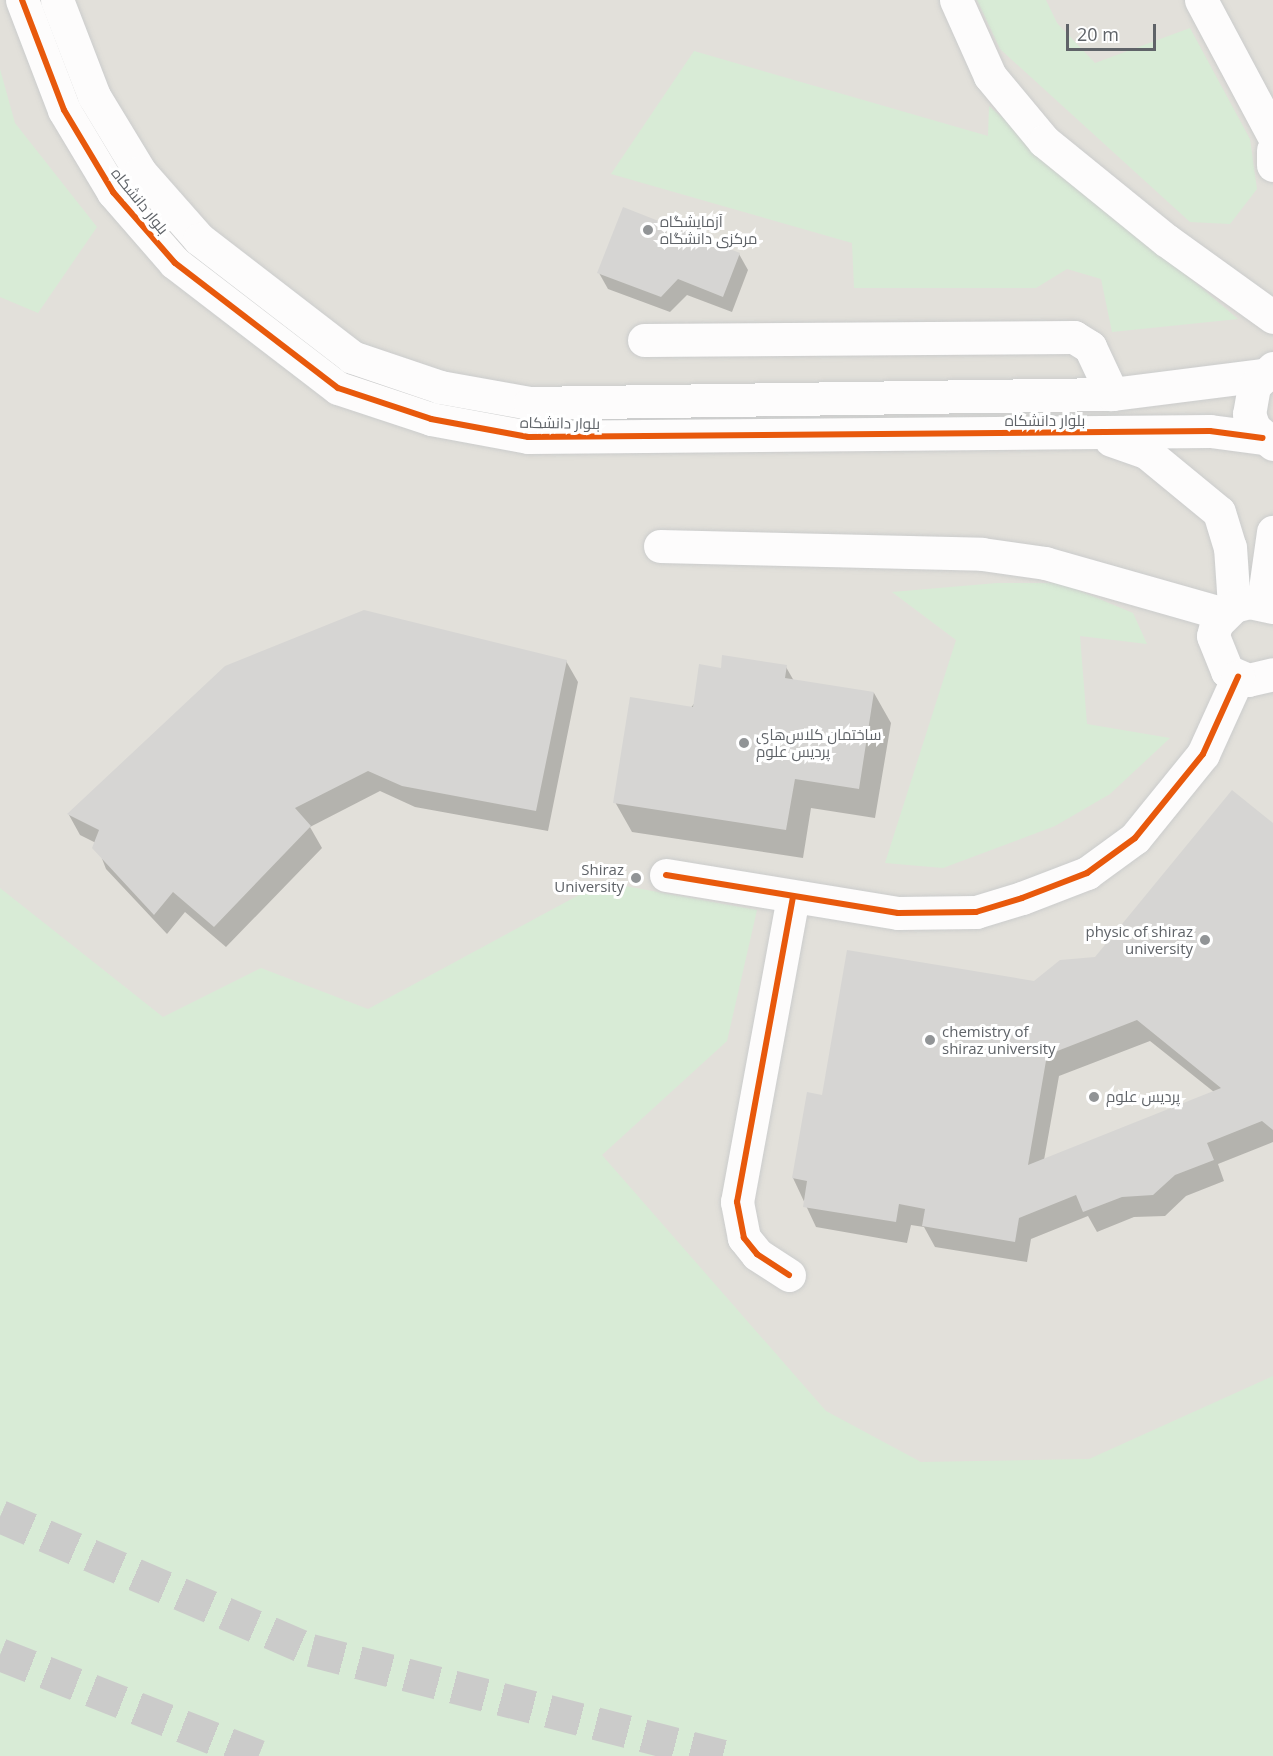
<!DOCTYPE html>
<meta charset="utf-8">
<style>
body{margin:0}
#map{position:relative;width:1273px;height:1756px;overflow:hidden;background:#efeeea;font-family:"Open Sans",Cairo,sans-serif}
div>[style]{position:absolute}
.education>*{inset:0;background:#e2e0da;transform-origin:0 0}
.green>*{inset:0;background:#d8ebd6}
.shadow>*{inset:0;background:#0003}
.building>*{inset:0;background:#d6d5d3}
.highway-tunnel>*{height:33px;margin-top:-16.5px;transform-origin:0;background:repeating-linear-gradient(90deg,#cbcbca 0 33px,transparent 0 49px)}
.roads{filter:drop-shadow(0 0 2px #cbcccc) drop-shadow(0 0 2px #cbcccc)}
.minor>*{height:33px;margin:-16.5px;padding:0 16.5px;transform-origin:16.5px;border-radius:16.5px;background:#fdfcfc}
.cycleway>*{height:6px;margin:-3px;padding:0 3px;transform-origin:3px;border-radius:3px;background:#e8590c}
.dots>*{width:16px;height:16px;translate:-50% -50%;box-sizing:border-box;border:3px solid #fff;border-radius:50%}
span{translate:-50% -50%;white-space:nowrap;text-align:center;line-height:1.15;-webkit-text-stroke:6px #fff;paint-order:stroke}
.street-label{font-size:15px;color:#5f6368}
.poi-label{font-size:15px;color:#5f6368}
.left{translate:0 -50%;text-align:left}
.right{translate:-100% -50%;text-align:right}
.scale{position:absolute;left:1066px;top:24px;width:90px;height:27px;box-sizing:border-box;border:3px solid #5f6368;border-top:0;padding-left:8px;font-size:18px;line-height:21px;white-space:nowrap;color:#5f6368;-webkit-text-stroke:4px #fff;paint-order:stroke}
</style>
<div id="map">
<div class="education">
<i style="left:0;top:0;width:1273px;height:1756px"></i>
</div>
<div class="green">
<i style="clip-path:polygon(977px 0,1046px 0,1057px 23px,1095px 63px,1190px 28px,1250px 139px,1257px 189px,1230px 224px,1190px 222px,1000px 49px)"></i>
<i style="clip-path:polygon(694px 51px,988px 136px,989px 106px,1238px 319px,1112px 332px,1101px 279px,1067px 269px,1036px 288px,854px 288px,852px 243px,611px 174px)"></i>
<i style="clip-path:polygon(0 69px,15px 123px,97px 227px,38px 313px,0 297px)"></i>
<i style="clip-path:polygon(997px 583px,1061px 583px,1133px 613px,1147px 644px,1080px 636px,1087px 724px,1170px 738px,1110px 794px,1055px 826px,943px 868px,885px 863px,956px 640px,892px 592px)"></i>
<i style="clip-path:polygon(603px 882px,757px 910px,727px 1041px,602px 1155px,826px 1411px,921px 1462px,1089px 1459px,1273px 1376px,1273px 1756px,0 1756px,0 888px,163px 1017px,261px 968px,368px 1009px)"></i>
</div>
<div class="shadow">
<i style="clip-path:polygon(739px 254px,748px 270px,732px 312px,687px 295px,670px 312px,608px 289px,599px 273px)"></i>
<i style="clip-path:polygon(566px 661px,578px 682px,548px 831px,415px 807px,380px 791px,310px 827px,322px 848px,226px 947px,185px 912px,167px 934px,106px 869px,96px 843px,80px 835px,69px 815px)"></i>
<i style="clip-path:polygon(786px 667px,794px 681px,874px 693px,891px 723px,875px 818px,811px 808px,803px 858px,632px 832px,615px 802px,722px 669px)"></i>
<i style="clip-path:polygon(evenodd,1273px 825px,1273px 1142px,1218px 1164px,1224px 1181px,1186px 1196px,1165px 1216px,1134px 1217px,1097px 1232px,1088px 1216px,1031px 1239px,1027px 1262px,935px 1247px,924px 1227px,911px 1225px,907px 1243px,816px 1227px,793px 1178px,823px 1097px,1034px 983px,1096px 959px,1273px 825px,1150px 1041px,1214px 1092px,1044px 1160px,1059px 1076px,1150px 1041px)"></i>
</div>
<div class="building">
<i style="clip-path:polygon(623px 207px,740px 253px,723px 297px,678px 279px,661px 297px,597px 273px)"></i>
<i style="clip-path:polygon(364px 610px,567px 660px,536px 811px,402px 786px,368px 771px,295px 808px,311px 826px,214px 927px,173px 892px,154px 915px,92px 848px,99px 830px,67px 814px,225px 666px)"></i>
<i style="clip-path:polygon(722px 655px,787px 665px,785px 678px,874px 692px,859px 789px,795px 779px,786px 830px,613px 803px,630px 697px,693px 707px,699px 664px,721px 668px)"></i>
<i style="clip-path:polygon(evenodd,1232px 790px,1273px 823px,1273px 1130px,1262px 1121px,1207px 1143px,1214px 1160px,1175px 1175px,1153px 1195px,1122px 1197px,1083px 1212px,1076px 1195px,1019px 1218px,1015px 1242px,922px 1226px,925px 1209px,899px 1204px,896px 1222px,803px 1207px,807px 1181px,792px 1178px,807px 1092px,822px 1095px,847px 950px,1034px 981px,1060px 960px,1095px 957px,1232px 790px,1137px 1020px,1221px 1088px,1028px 1165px,1047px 1055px,1137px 1020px)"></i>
</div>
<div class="highway-tunnel">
<i style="left:0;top:1516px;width:339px;rotate:23.3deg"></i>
<i style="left:311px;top:1650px;width:427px;rotate:14.4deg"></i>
<i style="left:0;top:1654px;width:278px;rotate:21.5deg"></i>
</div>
<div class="roads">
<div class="minor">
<i style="left:22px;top:0;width:118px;rotate:69.1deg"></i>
<i style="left:64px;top:110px;width:96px;rotate:59.1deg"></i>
<i style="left:113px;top:192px;width:94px;rotate:48.9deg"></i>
<i style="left:175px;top:263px;width:205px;rotate:37.5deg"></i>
<i style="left:338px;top:388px;width:98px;rotate:18.4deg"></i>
<i style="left:431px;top:419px;width:99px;rotate:10.5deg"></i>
<i style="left:528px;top:437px;width:682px;rotate:-0.5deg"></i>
<i style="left:1210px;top:431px;width:53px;rotate:7.5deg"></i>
<i style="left:57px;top:0;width:103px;rotate:68.9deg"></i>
<i style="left:94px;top:96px;width:89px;rotate:58.8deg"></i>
<i style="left:140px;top:172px;width:89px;rotate:48.6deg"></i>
<i style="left:199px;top:239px;width:193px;rotate:37.6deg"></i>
<i style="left:352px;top:357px;width:93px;rotate:18.8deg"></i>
<i style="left:440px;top:387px;width:91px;rotate:10.1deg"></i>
<i style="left:530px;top:403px;width:582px;rotate:-0.89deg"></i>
<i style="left:1112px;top:394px;width:152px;rotate:-7.2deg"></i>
<i style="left:956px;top:0;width:83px;rotate:65.9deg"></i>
<i style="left:990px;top:76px;width:85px;rotate:50.3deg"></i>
<i style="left:1044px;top:141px;width:157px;rotate:39.1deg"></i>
<i style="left:1166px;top:240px;width:132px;rotate:35.7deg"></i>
<i style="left:1201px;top:0;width:153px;rotate:61.9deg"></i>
<i style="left:1273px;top:150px;width:15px;rotate:90deg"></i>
<i style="left:644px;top:340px;width:430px;rotate:-0.4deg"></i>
<i style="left:1074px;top:337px;width:19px;rotate:32deg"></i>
<i style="left:1090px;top:347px;width:52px;rotate:64.9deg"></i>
<i style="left:1273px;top:368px;width:26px;rotate:137deg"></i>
<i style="left:1254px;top:386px;width:28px;rotate:100deg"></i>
<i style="left:1249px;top:414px;width:15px;rotate:70deg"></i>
<i style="left:1254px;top:428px;width:25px;rotate:40deg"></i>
<i style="left:1111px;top:440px;width:37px;rotate:19deg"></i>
<i style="left:1146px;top:452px;width:94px;rotate:39.4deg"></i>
<i style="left:1219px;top:512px;width:37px;rotate:73deg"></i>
<i style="left:1230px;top:547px;width:59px;rotate:86.1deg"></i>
<i style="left:660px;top:546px;width:322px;rotate:1.4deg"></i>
<i style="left:982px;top:554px;width:64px;rotate:8.1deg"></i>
<i style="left:1045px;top:563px;width:186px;rotate:15.9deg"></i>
<i style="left:1263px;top:603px;width:72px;rotate:-82deg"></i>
<i style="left:1273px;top:607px;width:25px;rotate:-168deg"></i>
<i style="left:1249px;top:602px;width:16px;rotate:165deg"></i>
<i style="left:1234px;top:606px;width:25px;rotate:135deg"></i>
<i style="left:1216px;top:624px;width:12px;rotate:104deg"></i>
<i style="left:1213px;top:636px;width:38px;rotate:68deg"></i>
<i style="left:1227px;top:671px;width:23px;rotate:23deg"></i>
<i style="left:1248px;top:680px;width:26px;rotate:-13deg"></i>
<i style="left:666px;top:875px;width:235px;rotate:9.3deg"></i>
<i style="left:898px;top:913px;width:78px;rotate:-0.7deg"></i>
<i style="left:976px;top:912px;width:48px;rotate:-16.9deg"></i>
<i style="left:1022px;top:898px;width:70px;rotate:-21deg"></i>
<i style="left:1087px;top:873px;width:59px;rotate:-36.1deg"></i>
<i style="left:1135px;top:838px;width:108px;rotate:-51deg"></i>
<i style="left:1203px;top:754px;width:85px;rotate:-65.6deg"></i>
<i style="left:789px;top:1275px;width:38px;rotate:-147deg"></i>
<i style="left:757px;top:1254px;width:21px;rotate:-129deg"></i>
<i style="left:744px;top:1238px;width:37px;rotate:-101deg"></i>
<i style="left:737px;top:1202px;width:309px;rotate:-79.6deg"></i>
</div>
</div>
<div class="cycleway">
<i style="left:22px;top:0;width:118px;rotate:69.1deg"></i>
<i style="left:64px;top:110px;width:96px;rotate:59.1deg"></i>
<i style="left:113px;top:192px;width:94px;rotate:48.9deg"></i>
<i style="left:175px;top:263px;width:205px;rotate:37.5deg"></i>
<i style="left:338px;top:388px;width:98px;rotate:18.4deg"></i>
<i style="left:431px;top:419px;width:99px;rotate:10.5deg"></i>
<i style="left:528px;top:437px;width:682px;rotate:-0.5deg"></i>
<i style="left:1210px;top:431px;width:53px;rotate:7.5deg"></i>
<i style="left:666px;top:875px;width:235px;rotate:9.3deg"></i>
<i style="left:898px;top:913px;width:78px;rotate:-0.7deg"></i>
<i style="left:976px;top:912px;width:48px;rotate:-16.9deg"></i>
<i style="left:1022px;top:898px;width:70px;rotate:-21deg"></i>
<i style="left:1087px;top:873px;width:59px;rotate:-36.1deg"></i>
<i style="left:1135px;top:838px;width:108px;rotate:-51deg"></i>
<i style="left:1203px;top:754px;width:85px;rotate:-65.6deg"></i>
<i style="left:789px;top:1275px;width:38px;rotate:-147deg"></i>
<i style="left:757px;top:1254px;width:21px;rotate:-129deg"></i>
<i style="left:744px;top:1238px;width:37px;rotate:-101deg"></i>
<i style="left:737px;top:1202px;width:309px;rotate:-79.6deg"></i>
</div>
<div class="dots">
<i style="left:648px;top:230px;background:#919496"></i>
<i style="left:744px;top:743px;background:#919496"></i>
<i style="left:636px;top:878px;background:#919496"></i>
<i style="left:1205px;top:940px;background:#919496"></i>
<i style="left:930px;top:1040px;background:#919496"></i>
<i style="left:1094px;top:1097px;background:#919496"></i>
</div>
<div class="street-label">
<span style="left:140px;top:201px;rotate:51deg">بلوار دانشکاه</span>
<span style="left:1045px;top:421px">بلوار دانشکاه</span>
<span style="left:560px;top:423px;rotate:1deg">بلوار دانشکاه</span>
</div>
<div class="poi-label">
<span class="left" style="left:660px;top:230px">آزمایشگاه<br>مرکزی دانشگاه</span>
<span class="left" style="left:756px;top:743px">ساختمان کلاس‌های<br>پردیس علوم</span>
<span class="right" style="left:624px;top:878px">Shiraz<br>University</span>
<span class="right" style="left:1193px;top:940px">physic of shiraz<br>university</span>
<span class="left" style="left:942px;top:1040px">chemistry of<br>shiraz university</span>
<span class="left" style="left:1106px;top:1097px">پردیس علوم</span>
</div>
<div class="scale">20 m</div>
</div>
